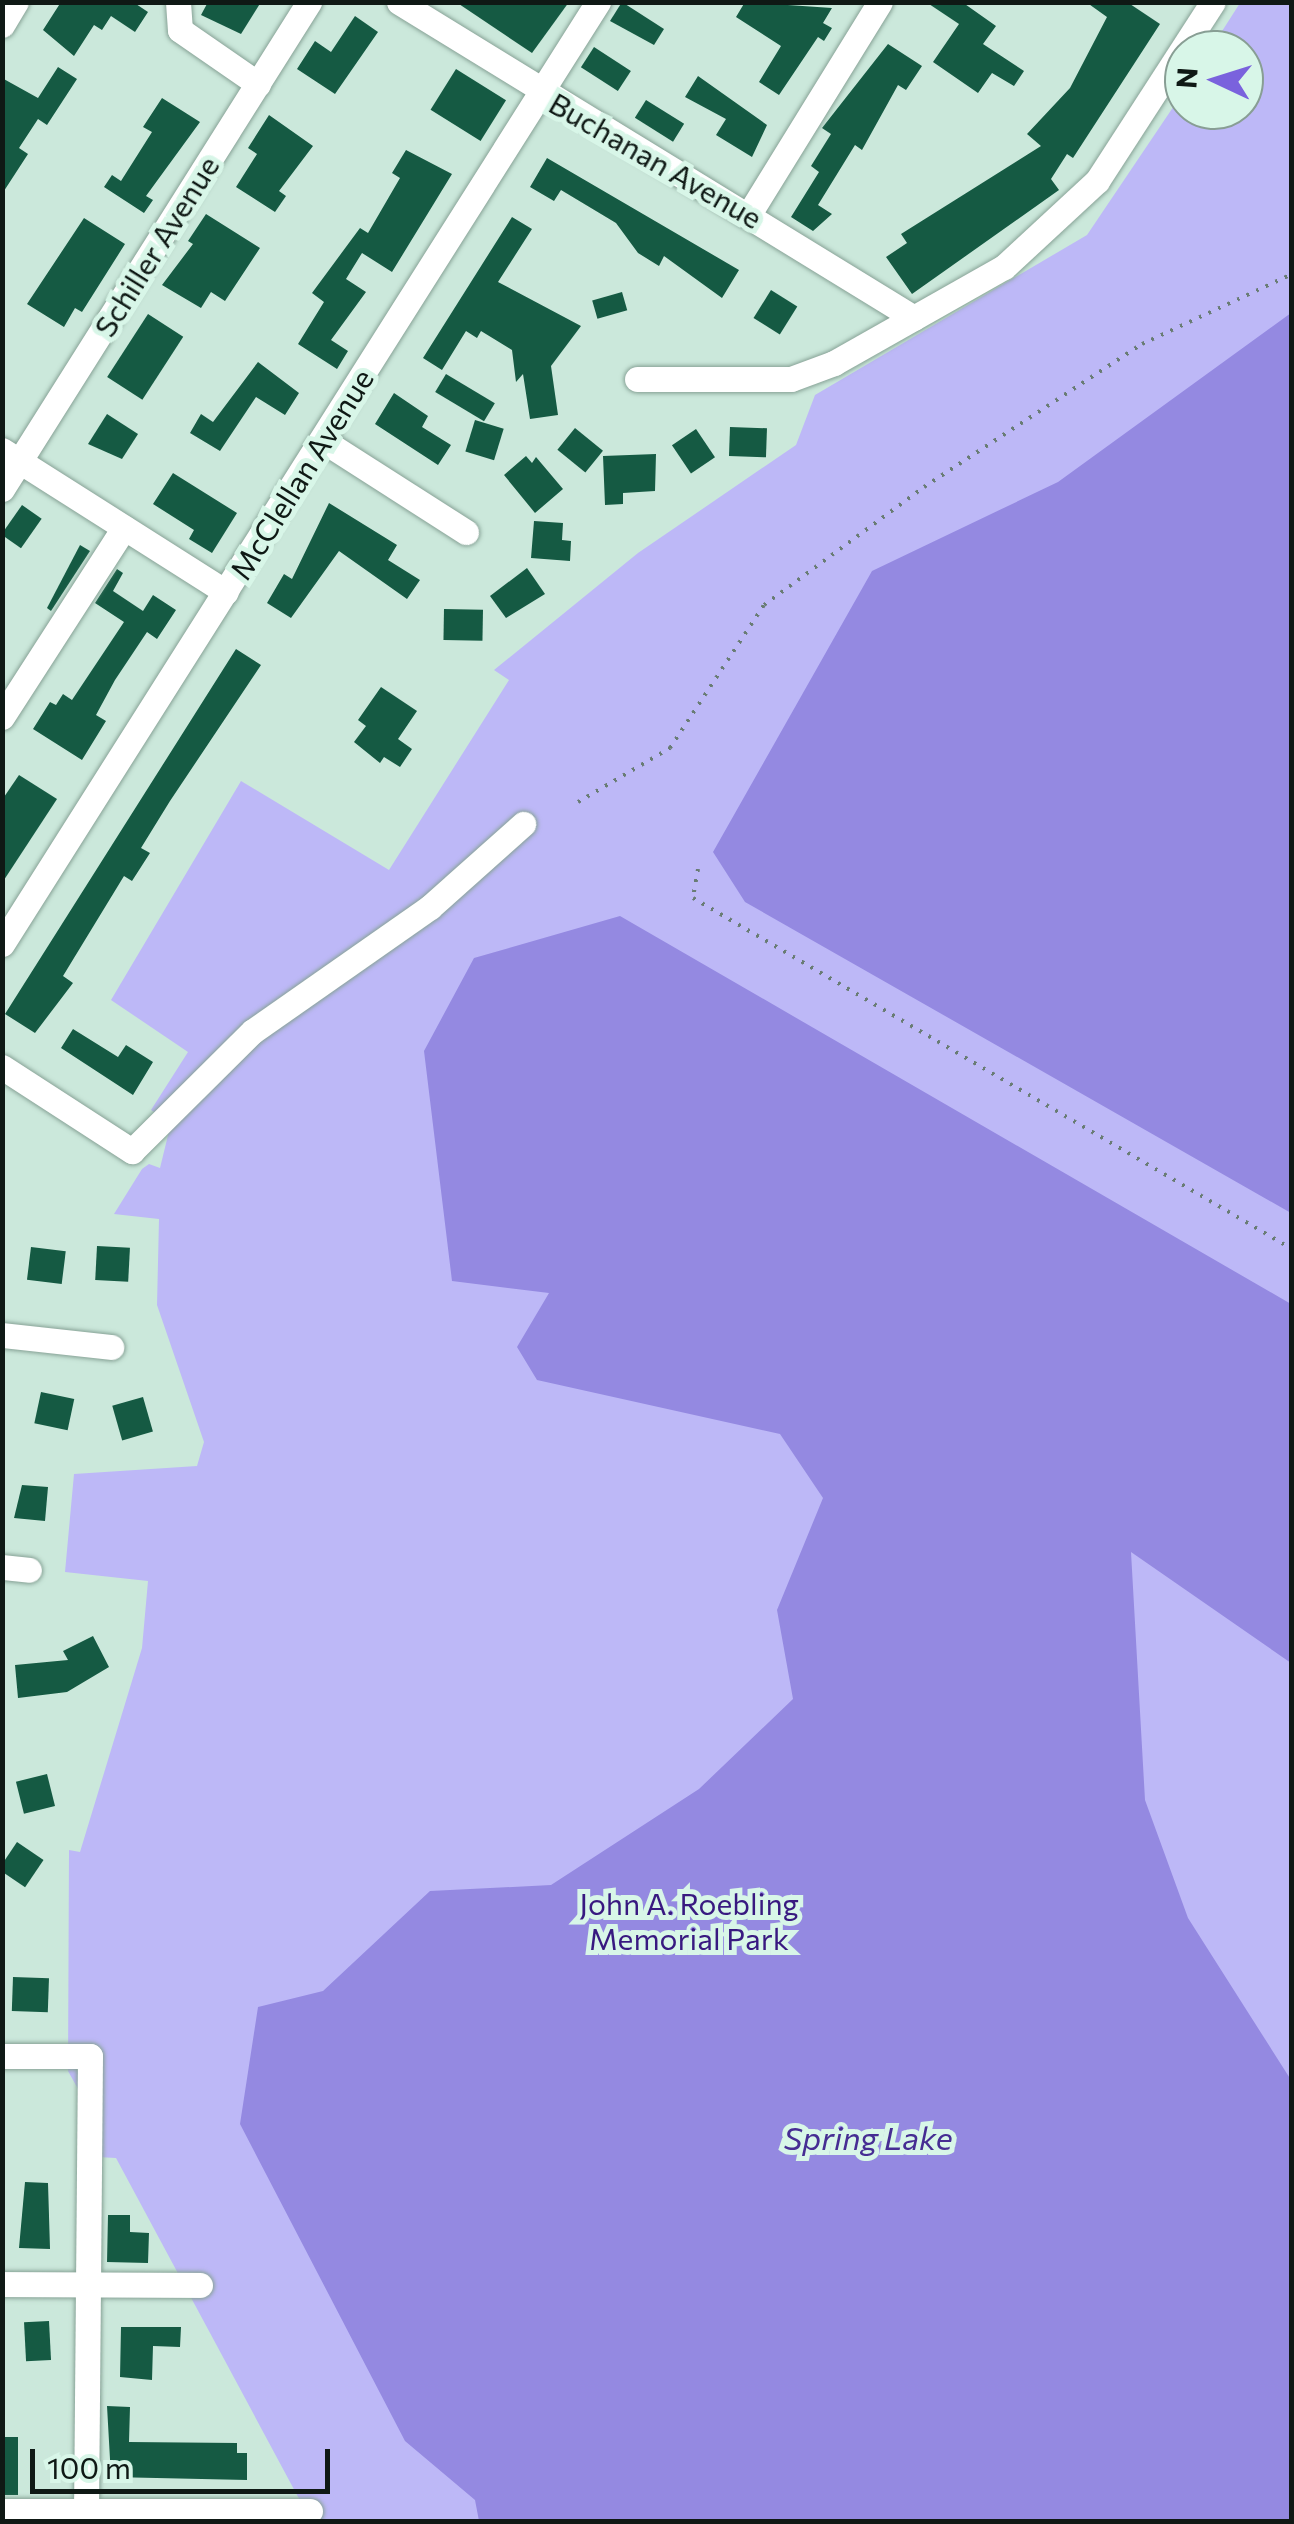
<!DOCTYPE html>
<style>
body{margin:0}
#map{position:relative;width:1294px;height:2524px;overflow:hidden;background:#cbe8db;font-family:Commissioner,sans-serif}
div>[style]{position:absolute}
.green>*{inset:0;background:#bdb8f7}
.water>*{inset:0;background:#9489e1}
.building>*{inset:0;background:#155a43;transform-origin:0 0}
.path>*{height:4px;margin-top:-2px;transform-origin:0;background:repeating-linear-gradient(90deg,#697c74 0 2.5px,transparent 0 10.5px)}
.roads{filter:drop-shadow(0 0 2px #87a296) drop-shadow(0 0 2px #87a296)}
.minor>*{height:25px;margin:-12.5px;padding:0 12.5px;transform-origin:12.5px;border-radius:12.5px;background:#fff}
span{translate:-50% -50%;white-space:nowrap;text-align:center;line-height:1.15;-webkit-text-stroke:10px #d8f6e8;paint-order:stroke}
.street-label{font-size:30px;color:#0f1915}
.park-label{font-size:30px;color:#381980}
.water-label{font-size:32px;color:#462d93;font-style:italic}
.frame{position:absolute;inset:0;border:5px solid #0f1915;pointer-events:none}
.north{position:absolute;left:1164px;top:30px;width:100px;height:100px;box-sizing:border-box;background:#d8f6e8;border:2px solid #889e94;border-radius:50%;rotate:274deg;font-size:28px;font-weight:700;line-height:40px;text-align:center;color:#0f1915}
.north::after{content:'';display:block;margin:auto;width:35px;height:45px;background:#7a62dd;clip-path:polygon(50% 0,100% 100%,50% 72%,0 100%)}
.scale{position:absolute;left:30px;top:2449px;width:300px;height:45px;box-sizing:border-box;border:5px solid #0f1915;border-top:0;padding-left:12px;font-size:30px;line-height:35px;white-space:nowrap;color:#0f1915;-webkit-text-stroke:8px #d8f6e8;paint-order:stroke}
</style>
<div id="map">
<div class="green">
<i style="clip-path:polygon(1240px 3px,1291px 3px,1291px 2521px,311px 2521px,116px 2158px,98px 2157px,100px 2128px,68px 2071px,69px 1850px,80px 1852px,142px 1648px,148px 1581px,65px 1572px,74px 1474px,197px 1466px,204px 1442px,157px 1305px,159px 1219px,114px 1214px,142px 1169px,149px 1164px,160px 1168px,171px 1123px,151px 1110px,188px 1052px,111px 1000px,241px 781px,389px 870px,509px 680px,494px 670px,638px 553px,796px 445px,815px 395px,1087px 235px,1184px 91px,1184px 110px,1244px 110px,1244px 50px,1210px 50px)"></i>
</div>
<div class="water">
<i style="clip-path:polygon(1291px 313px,1291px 1213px,745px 902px,713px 852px,872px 571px,1058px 482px)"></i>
<i style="clip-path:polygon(620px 916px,1291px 1304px,1291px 1663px,1131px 1552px,1145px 1800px,1188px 1918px,1291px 2080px,1291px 2521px,479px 2521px,475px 2500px,405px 2441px,240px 2124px,258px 2007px,323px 1991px,430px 1891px,551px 1885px,699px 1789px,793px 1699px,777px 1610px,823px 1498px,780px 1434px,537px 1380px,517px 1347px,549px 1293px,452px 1281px,424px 1051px,474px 958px)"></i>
</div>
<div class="building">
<i style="clip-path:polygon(61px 2px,133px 2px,148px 12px,135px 32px,111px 16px,102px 30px,94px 25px,74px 56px,43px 30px)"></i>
<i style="clip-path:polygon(208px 2px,261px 2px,241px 34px,201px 15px)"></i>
<i style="clip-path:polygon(456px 2px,569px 2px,532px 53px)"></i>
<i style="clip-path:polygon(622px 2px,664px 29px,654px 45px,610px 21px)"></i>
<i style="clip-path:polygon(745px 2px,832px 8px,823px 23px,832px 28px,824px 41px,818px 37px,779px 95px,759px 82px,781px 46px,736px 17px)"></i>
<i style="clip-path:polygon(926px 2px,962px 2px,996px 26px,983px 44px,1024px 71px,1014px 86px,992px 73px,978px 93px,933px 62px,959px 24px)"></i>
<i style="clip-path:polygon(1086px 2px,1127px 2px,1160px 24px,1073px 158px,1067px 154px,1051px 179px,1059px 190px,912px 294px,886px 257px,907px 243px,901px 234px,1041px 146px,1027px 134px,1070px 88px,1107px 17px)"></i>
<i style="clip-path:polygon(355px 16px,378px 32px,335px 94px,297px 69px,315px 41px,331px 52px)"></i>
<i style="clip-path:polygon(888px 44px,922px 66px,906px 90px,898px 85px,862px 150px,855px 145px,818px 205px,832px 214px,813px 231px,791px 217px,819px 172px,811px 166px,831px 134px,822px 128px)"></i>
<i style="left:594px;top:47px;width:44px;height:24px;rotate:33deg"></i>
<i style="clip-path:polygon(58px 67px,77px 79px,47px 125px,38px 119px,19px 148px,28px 154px,2px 194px,2px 78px,38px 98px)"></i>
<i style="left:456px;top:69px;width:59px;height:48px;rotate:32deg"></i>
<i style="clip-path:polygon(698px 76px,767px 125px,752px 157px,716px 135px,726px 119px,685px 97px)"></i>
<i style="clip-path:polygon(162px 98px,200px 122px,146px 196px,153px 200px,144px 213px,104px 187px,112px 175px,121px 181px,152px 132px,143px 127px)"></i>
<i style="left:646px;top:100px;width:45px;height:21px;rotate:32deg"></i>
<i style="clip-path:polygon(269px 115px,313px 146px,279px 191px,286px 196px,275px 212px,236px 187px,257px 154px,248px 148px)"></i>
<i style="clip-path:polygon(406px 150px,452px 174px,392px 272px,362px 253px,346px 279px,366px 292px,331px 340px,348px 351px,337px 369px,298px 344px,324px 302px,312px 293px,360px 228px,368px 233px,400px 178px,392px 173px)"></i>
<i style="clip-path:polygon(547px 158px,739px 270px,722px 298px,664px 256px,659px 266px,638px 253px,616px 223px,561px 190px,554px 201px,530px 187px)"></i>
<i style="clip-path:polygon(206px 214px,260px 248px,225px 301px,211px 292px,201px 308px,162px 285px,193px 244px,188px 241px)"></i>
<i style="clip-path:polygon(512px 217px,532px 229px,498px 282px,581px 326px,551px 366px,558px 415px,530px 419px,523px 374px,516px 382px,512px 350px,481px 331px,477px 338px,466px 331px,442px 370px,423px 358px)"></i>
<i style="clip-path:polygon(84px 218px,125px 244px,82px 312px,75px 308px,64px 327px,27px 304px)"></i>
<i style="left:771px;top:290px;width:31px;height:33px;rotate:32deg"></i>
<i style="left:622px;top:292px;width:19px;height:31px;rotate:74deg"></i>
<i style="left:148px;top:314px;width:42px;height:75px;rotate:33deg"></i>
<i style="clip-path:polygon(258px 362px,299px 393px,285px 415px,256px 397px,220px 451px,190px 433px,201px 414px,213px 422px)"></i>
<i style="left:446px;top:374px;width:57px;height:21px;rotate:31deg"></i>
<i style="clip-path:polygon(394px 393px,428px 416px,422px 427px,451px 445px,438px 465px,375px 424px)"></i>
<i style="clip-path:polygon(107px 414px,138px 434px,122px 459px,88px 444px)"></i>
<i style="left:475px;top:420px;width:30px;height:33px;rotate:17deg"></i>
<i style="left:730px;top:427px;width:37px;height:29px;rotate:2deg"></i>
<i style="left:575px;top:428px;width:36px;height:28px;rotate:39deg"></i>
<i style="left:696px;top:429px;width:34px;height:29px;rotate:56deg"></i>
<i style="clip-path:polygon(656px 454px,655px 491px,623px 493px,623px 504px,605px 505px,603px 456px)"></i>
<i style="clip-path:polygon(526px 456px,532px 463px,536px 457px,563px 489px,535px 513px,504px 475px)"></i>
<i style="clip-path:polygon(173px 473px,237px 513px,212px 553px,189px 539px,194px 530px,153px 504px)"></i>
<i style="clip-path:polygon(329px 503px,397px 545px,388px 560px,420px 580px,407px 599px,339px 551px,291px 618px,267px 603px,284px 574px,292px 579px)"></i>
<i style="left:22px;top:505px;width:24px;height:36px;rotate:35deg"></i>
<i style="clip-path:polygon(534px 521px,563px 523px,562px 540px,571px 541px,570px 561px,531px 558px)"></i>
<i style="clip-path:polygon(80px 545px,90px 551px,51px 611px,47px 608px)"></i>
<i style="clip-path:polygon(527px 568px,545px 594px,506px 618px,490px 596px)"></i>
<i style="clip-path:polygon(117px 569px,123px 573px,113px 591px,143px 611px,153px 595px,176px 610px,157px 639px,147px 632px,115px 680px,96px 715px,106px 721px,82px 760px,33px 729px,50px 702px,56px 705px,63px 694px,72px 700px,124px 622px,95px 603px)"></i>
<i style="left:444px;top:609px;width:39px;height:31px;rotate:1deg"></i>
<i style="clip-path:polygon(236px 649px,261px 665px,170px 801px,141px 848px,150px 853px,132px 881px,124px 876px,63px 976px,73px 983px,35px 1033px,5px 1014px)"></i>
<i style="clip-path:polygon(381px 687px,417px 711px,398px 739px,412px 749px,400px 767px,384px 757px,380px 763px,354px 742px,366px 726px,358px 720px)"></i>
<i style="clip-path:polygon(19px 775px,57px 799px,2px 883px,2px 800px)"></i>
<i style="clip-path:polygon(73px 1029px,118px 1057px,126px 1045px,153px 1062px,133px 1095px,61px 1048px)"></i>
<i style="left:97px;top:1246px;width:33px;height:34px;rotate:3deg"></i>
<i style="left:31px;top:1247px;width:35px;height:33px;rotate:7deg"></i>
<i style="left:41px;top:1392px;width:34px;height:32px;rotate:12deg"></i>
<i style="left:143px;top:1397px;width:36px;height:32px;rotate:74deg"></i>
<i style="clip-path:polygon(22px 1485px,48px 1487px,45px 1521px,14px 1518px)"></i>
<i style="clip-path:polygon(93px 1636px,109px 1667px,67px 1692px,18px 1698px,15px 1665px,68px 1660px,63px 1651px)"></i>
<i style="left:47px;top:1774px;width:33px;height:32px;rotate:76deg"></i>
<i style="left:17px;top:1842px;width:32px;height:33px;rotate:34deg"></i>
<i style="left:13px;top:1977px;width:36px;height:34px;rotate:2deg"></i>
<i style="clip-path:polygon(25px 2182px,48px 2183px,50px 2249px,19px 2248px)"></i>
<i style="clip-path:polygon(108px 2215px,130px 2215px,130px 2232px,149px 2233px,148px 2263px,107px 2262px)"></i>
<i style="left:49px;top:2321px;width:39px;height:25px;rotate:87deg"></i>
<i style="clip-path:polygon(121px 2327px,181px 2327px,180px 2347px,153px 2346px,152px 2380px,120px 2377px)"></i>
<i style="clip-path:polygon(107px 2406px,130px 2407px,129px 2442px,237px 2443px,237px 2453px,247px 2453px,247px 2480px,111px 2477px)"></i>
<i style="left:2px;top:2437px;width:16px;height:58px"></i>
</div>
<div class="path">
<i style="left:578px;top:802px;width:107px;rotate:-30.4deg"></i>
<i style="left:670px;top:748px;width:171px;rotate:-56.7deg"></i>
<i style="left:764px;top:605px;width:199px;rotate:-36.4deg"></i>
<i style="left:924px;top:487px;width:261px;rotate:-33.3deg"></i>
<i style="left:1142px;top:344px;width:166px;rotate:-25deg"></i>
<i style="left:698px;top:869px;width:29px;rotate:100deg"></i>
<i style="left:693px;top:898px;width:694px;rotate:30.37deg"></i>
</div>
<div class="roads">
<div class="minor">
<i style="left:178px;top:2px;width:28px;rotate:86deg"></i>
<i style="left:180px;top:30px;width:95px;rotate:34.7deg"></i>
<i style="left:399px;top:2px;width:604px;rotate:31.53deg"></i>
<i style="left:2px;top:25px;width:27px;rotate:-59deg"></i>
<i style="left:749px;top:214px;width:249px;rotate:-58.3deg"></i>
<i style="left:637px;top:379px;width:154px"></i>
<i style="left:791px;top:379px;width:46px;rotate:-20.4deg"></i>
<i style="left:834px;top:363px;width:195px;rotate:-29.5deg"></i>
<i style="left:1004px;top:267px;width:127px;rotate:-42.8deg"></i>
<i style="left:1097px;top:181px;width:213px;rotate:-57.1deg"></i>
<i style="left:322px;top:440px;width:171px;rotate:32.6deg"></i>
<i style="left:2px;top:450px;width:265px;rotate:32.4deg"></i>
<i style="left:2px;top:489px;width:576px;rotate:-57.77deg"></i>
<i style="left:2px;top:717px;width:225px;rotate:-57.2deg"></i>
<i style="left:2px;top:944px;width:1115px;rotate:-57.68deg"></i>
<i style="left:2px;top:1067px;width:155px;rotate:32.9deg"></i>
<i style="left:132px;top:1151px;width:170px;rotate:-44.8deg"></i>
<i style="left:253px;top:1031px;width:216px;rotate:-35deg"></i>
<i style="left:430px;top:907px;width:125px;rotate:-41.7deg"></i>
<i style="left:2px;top:1335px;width:110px;rotate:6.3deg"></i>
<i style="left:2px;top:1567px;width:27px;rotate:6deg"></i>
<i style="left:2px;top:2056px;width:88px"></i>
<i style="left:90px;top:2056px;width:466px;rotate:90.5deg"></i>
<i style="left:2px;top:2284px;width:198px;rotate:0.3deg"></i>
<i style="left:2px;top:2511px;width:308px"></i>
</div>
</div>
<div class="street-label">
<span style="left:656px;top:160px;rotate:30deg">Buchanan Avenue</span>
<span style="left:156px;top:246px;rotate:-58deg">Schiller Avenue</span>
<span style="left:301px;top:474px;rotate:-58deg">McClellan Avenue</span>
</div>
<div class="park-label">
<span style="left:689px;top:1920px">John A. Roebling<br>Memorial Park</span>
</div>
<div class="water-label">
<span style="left:868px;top:2137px">Spring Lake</span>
</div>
<div class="frame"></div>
<div class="north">N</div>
<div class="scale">100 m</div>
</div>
